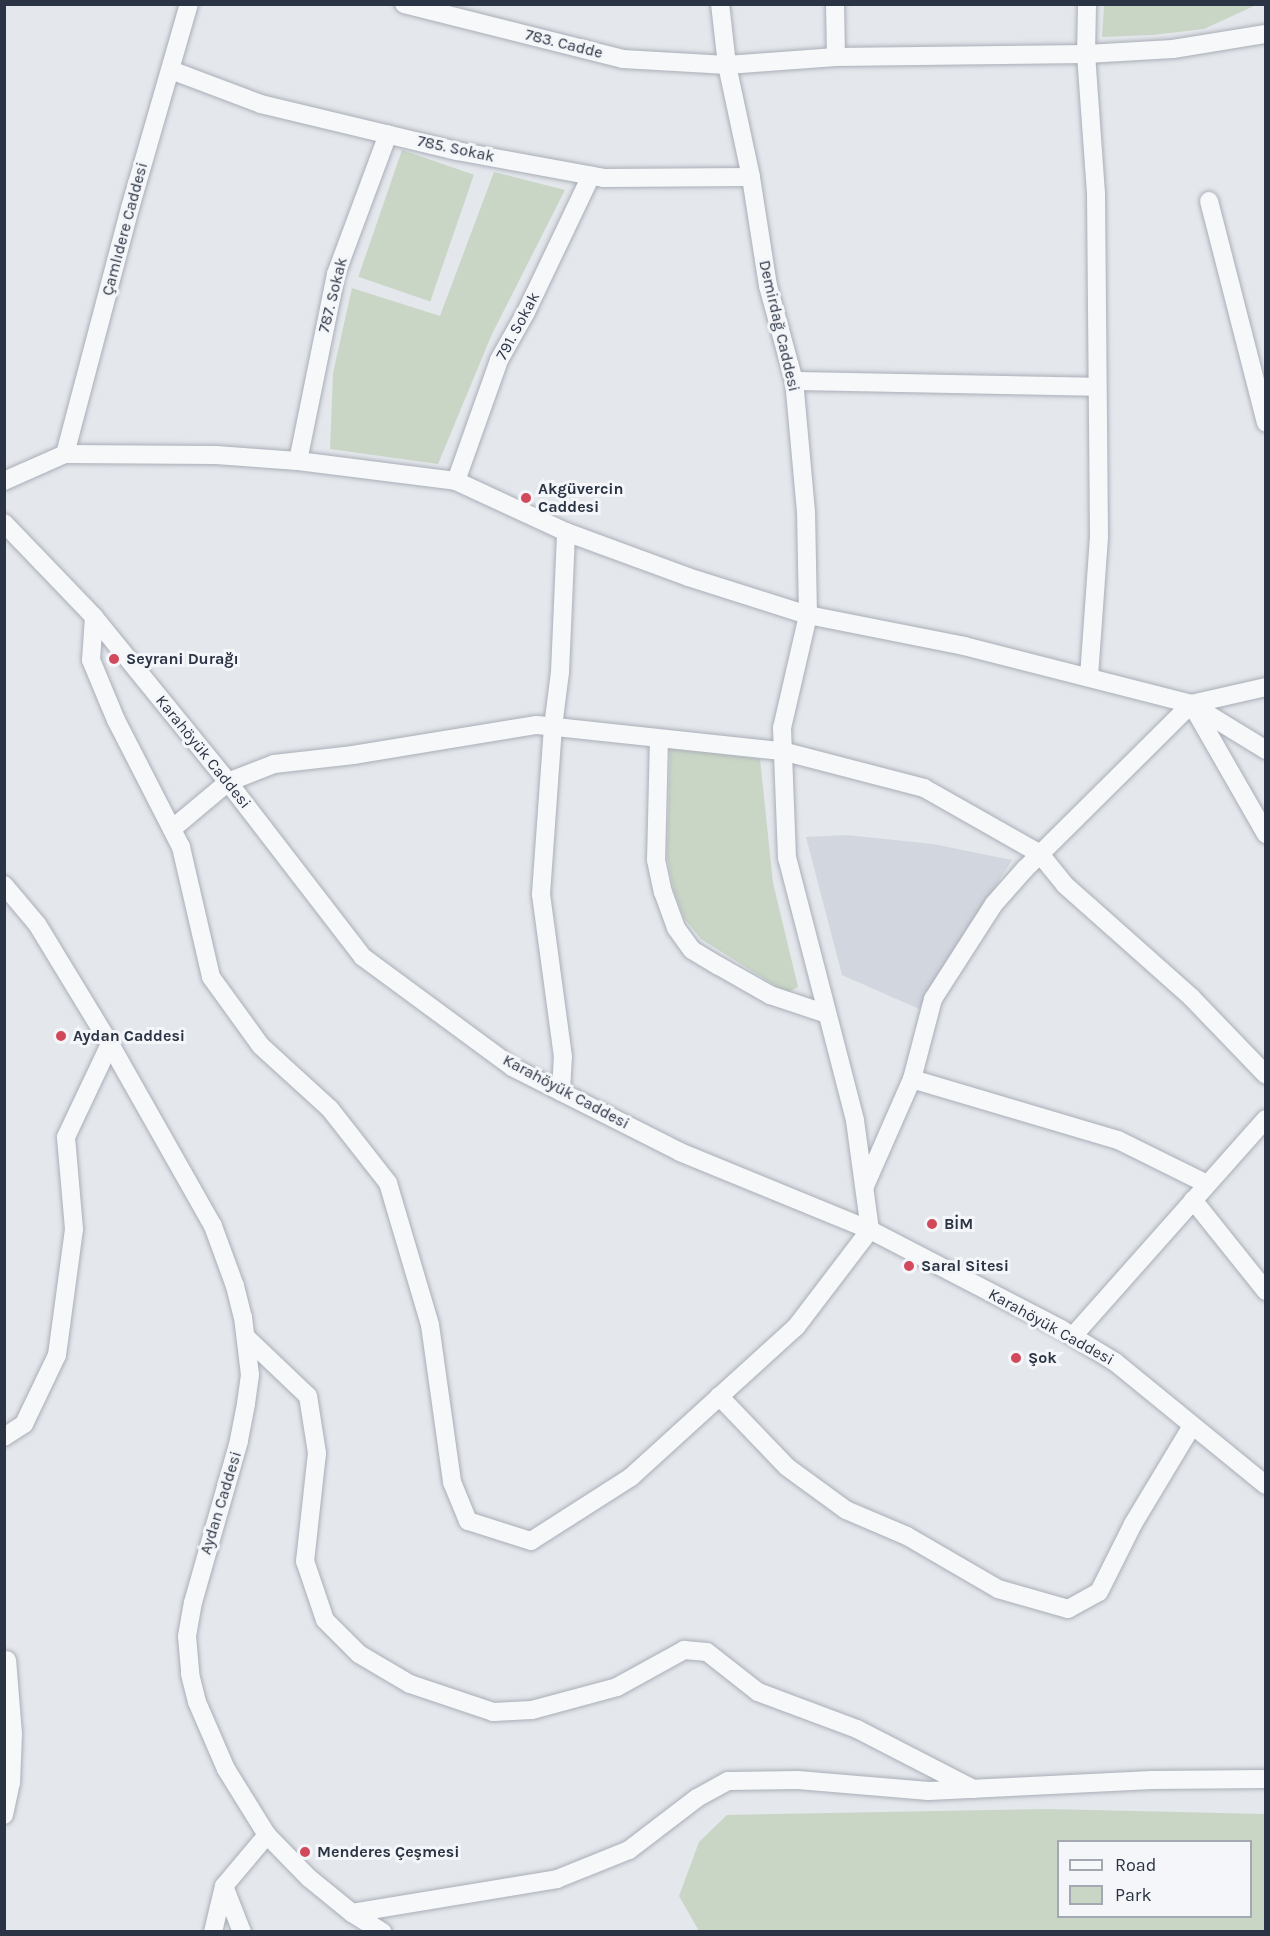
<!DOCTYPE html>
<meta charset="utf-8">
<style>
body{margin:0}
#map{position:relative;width:1270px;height:1936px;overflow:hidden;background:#e4e7ec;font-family:Karla,sans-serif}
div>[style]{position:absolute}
.built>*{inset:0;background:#d2d6de}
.green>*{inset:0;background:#c9d6c5;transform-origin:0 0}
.roads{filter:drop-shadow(0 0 2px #a9aeb7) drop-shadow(0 0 2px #a9aeb7)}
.minor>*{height:18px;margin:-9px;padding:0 9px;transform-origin:9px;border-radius:9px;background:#f7f8fa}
.dots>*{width:16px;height:16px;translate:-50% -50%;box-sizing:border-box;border:3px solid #f4f6f9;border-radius:50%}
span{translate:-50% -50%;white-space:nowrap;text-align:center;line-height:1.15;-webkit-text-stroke:6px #f4f6f9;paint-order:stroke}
.street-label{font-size:16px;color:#2b3445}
.poi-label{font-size:16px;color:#2b3445;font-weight:700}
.left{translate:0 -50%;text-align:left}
.frame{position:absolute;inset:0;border:6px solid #2b3445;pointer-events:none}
.legend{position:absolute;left:1057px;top:1840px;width:195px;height:78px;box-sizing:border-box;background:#f4f6f9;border:2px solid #a4a8b1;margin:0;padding:8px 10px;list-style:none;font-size:18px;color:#2b3445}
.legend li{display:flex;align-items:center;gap:12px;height:30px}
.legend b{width:30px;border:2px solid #a4a8b1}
</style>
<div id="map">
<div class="built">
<i style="clip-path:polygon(846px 835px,933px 844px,1012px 860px,919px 1009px,842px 975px,806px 837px)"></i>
</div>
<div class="green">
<i style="clip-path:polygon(1104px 5px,1104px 4px,1256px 5px,1204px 29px,1152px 35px,1102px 37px)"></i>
<i style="left:402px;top:150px;width:76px;height:134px;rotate:19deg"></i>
<i style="clip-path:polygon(494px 172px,565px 190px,492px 334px,438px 464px,330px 449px,333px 373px,352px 288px,440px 316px)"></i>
<i style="clip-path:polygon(670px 748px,760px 759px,773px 883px,798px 987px,787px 993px,701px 939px,684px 918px,674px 891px,667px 857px)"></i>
<i style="clip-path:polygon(evenodd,1048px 1809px,1265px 1814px,1265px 1931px,699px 1931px,679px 1896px,699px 1842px,727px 1815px,1048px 1809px,1058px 1842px,1250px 1842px,1250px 1916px,1058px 1916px,1058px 1842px)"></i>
</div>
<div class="roads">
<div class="minor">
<i style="left:404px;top:4px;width:226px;rotate:14.1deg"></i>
<i style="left:623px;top:59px;width:104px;rotate:3.3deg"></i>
<i style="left:727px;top:65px;width:109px;rotate:-4.2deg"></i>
<i style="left:836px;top:57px;width:250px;rotate:-0.7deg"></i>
<i style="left:1086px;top:54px;width:87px;rotate:-3.3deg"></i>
<i style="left:1173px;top:49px;width:94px;rotate:-9.2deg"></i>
<i style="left:835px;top:4px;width:53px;rotate:88.9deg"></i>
<i style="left:1087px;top:4px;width:50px;rotate:91.1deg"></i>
<i style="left:1086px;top:54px;width:139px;rotate:85.9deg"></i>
<i style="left:1096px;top:193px;width:344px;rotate:89.5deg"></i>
<i style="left:1099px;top:537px;width:139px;rotate:94.1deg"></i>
<i style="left:171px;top:70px;width:96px;rotate:20.7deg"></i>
<i style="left:261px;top:104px;width:202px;rotate:13.5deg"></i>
<i style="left:457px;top:151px;width:149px;rotate:10.4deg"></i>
<i style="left:604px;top:178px;width:147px;rotate:-0.4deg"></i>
<i style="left:1209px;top:201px;width:229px;rotate:75.6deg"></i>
<i style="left:794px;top:381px;width:303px;rotate:1.1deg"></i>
<i style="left:65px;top:454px;width:254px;rotate:-75.2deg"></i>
<i style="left:130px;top:208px;width:212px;rotate:-73.9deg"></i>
<i style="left:298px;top:461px;width:191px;rotate:-78.5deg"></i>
<i style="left:336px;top:274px;width:149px;rotate:-69.6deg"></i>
<i style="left:4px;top:481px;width:67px;rotate:-23.9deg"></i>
<i style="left:65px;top:454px;width:151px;rotate:0.4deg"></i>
<i style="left:216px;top:455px;width:82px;rotate:4.2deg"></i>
<i style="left:298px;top:461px;width:159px;rotate:7.2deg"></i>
<i style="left:456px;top:481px;width:121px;rotate:24.9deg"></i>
<i style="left:566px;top:532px;width:130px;rotate:20.2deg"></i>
<i style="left:688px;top:577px;width:126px;rotate:17.6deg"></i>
<i style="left:808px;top:615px;width:159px;rotate:11.2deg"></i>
<i style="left:964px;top:646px;width:234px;rotate:14.3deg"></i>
<i style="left:1191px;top:704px;width:88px;rotate:31.5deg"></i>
<i style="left:456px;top:481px;width:128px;rotate:-70.4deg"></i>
<i style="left:499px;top:360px;width:55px;rotate:-60.6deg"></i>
<i style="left:526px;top:312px;width:151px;rotate:-64.5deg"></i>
<i style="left:4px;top:523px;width:130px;rotate:46.2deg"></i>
<i style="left:94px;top:617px;width:213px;rotate:50.9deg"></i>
<i style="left:228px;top:782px;width:221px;rotate:52.4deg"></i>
<i style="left:363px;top:957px;width:185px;rotate:36.4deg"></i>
<i style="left:512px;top:1067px;width:188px;rotate:26.8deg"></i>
<i style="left:680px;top:1152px;width:205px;rotate:22.3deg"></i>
<i style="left:870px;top:1230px;width:215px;rotate:27.4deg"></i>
<i style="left:1061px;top:1329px;width:63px;rotate:31.4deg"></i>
<i style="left:1115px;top:1362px;width:195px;rotate:39.2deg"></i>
<i style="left:94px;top:617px;width:43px;rotate:94deg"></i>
<i style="left:91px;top:660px;width:65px;rotate:67.4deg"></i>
<i style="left:116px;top:720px;width:143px;rotate:62.9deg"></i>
<i style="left:181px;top:847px;width:133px;rotate:77deg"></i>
<i style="left:211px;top:977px;width:85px;rotate:54.1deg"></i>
<i style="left:261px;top:1046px;width:93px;rotate:42.4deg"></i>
<i style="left:330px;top:1109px;width:94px;rotate:51.9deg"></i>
<i style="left:388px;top:1183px;width:148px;rotate:73.5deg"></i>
<i style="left:430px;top:1325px;width:159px;rotate:82deg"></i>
<i style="left:452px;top:1482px;width:42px;rotate:67.7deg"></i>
<i style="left:468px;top:1521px;width:66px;rotate:17.6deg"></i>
<i style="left:531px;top:1541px;width:119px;rotate:-32.6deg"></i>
<i style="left:631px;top:1477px;width:223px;rotate:-42.3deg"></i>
<i style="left:796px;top:1327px;width:122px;rotate:-52.7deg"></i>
<i style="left:870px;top:1230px;width:111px;rotate:-97.8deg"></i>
<i style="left:855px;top:1120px;width:271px;rotate:-104.5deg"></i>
<i style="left:787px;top:858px;width:130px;rotate:-92.2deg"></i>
<i style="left:782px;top:728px;width:116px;rotate:-77deg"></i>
<i style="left:808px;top:615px;width:103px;rotate:-91.1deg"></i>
<i style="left:806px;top:512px;width:132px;rotate:-95.2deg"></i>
<i style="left:794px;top:381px;width:98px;rotate:-105.3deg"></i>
<i style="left:768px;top:286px;width:110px;rotate:-98.9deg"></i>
<i style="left:751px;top:177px;width:115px;rotate:-102.1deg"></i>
<i style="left:727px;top:65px;width:61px;rotate:-96.5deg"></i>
<i style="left:1192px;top:705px;width:149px;rotate:60.2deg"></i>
<i style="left:659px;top:739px;width:121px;rotate:91.4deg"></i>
<i style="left:656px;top:860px;width:33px;rotate:78deg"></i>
<i style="left:663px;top:892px;width:38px;rotate:70deg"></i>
<i style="left:676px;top:928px;width:27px;rotate:54deg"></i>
<i style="left:692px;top:950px;width:31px;rotate:31deg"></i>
<i style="left:719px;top:966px;width:59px;rotate:29.6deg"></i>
<i style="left:770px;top:995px;width:60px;rotate:18.4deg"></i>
<i style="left:172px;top:829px;width:73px;rotate:-40deg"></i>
<i style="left:228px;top:782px;width:49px;rotate:-21.4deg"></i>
<i style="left:274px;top:764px;width:80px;rotate:-6.5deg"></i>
<i style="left:353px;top:755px;width:186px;rotate:-9.3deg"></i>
<i style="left:537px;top:725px;width:246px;rotate:6.1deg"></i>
<i style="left:782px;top:751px;width:147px;rotate:14.6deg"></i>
<i style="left:924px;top:788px;width:133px;rotate:29.6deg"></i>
<i style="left:1040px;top:854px;width:40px;rotate:51deg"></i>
<i style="left:1065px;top:885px;width:169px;rotate:41.6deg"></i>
<i style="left:1191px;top:997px;width:108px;rotate:46.1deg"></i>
<i style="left:4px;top:885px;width:51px;rotate:49.8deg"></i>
<i style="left:37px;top:924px;width:140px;rotate:58.7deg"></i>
<i style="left:110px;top:1044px;width:209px;rotate:60.5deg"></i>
<i style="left:213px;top:1226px;width:64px;rotate:69.9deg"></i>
<i style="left:235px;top:1286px;width:32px;rotate:76deg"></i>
<i style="left:243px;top:1317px;width:58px;rotate:83.1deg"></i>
<i style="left:250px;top:1375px;width:29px;rotate:98deg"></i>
<i style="left:246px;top:1404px;width:38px;rotate:101deg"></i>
<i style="left:239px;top:1441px;width:167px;rotate:105.9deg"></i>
<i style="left:193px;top:1602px;width:35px;rotate:100deg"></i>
<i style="left:187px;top:1636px;width:38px;rotate:85deg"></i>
<i style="left:190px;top:1674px;width:29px;rotate:76deg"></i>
<i style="left:197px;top:1702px;width:73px;rotate:66.6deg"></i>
<i style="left:226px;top:1769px;width:78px;rotate:58.2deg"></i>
<i style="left:267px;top:1835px;width:60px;rotate:45.7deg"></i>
<i style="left:309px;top:1878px;width:55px;rotate:39.1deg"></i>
<i style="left:352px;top:1913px;width:36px;rotate:32deg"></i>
<i style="left:912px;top:1079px;width:215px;rotate:16.5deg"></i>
<i style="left:1118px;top:1140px;width:99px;rotate:26.3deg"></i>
<i style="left:561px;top:1092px;width:35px;rotate:-87deg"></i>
<i style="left:563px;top:1057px;width:164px;rotate:-97.7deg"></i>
<i style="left:541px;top:894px;width:167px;rotate:-85.9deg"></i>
<i style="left:553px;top:727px;width:55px;rotate:-82.7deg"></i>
<i style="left:560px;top:672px;width:140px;rotate:-87.5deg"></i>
<i style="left:865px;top:1186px;width:117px;rotate:-66.3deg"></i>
<i style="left:912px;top:1079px;width:83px;rotate:-75.3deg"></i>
<i style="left:933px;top:999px;width:113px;rotate:-57.3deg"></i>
<i style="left:994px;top:904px;width:47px;rotate:-48.5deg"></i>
<i style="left:1025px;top:869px;width:234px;rotate:-44.8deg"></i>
<i style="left:1191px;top:704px;width:77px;rotate:-12.8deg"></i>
<i style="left:1193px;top:1200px;width:117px;rotate:51.3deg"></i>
<i style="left:1073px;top:1336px;width:290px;rotate:-48.4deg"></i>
<i style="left:247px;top:1338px;width:84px;rotate:43.6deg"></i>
<i style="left:308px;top:1396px;width:58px;rotate:81deg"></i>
<i style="left:317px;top:1453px;width:109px;rotate:96.3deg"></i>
<i style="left:305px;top:1561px;width:62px;rotate:71.3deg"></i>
<i style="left:325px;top:1620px;width:48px;rotate:45deg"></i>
<i style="left:359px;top:1654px;width:59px;rotate:30.5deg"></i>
<i style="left:410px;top:1684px;width:88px;rotate:18.6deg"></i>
<i style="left:493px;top:1712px;width:39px;rotate:-3deg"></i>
<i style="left:532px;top:1710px;width:88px;rotate:-15.1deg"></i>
<i style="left:617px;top:1687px;width:77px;rotate:-28.9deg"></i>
<i style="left:684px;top:1650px;width:23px;rotate:5deg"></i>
<i style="left:707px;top:1652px;width:65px;rotate:38.1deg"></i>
<i style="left:758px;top:1692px;width:106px;rotate:20.5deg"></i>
<i style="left:857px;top:1729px;width:131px;rotate:27.3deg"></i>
<i style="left:719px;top:1396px;width:98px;rotate:46.2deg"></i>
<i style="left:787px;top:1467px;width:73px;rotate:36.1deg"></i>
<i style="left:846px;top:1510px;width:66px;rotate:23.1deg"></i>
<i style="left:907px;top:1536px;width:105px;rotate:30.2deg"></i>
<i style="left:998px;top:1589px;width:73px;rotate:15.9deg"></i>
<i style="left:1068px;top:1609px;width:35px;rotate:-29deg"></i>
<i style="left:1099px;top:1592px;width:76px;rotate:-63.4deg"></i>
<i style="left:1133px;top:1524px;width:114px;rotate:-59deg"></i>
<i style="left:4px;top:1437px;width:24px;rotate:-33deg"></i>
<i style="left:24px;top:1424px;width:76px;rotate:-64.4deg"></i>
<i style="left:57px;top:1355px;width:127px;rotate:-82.3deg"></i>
<i style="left:74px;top:1229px;width:92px;rotate:-95deg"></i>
<i style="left:66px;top:1137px;width:103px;rotate:-64.7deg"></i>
<i style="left:4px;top:1815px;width:33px;rotate:-78deg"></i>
<i style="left:11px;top:1783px;width:49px;rotate:-87.7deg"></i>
<i style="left:13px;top:1734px;width:74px;rotate:-94.6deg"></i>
<i style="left:352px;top:1913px;width:208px;rotate:-9.4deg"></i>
<i style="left:557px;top:1879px;width:78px;rotate:-21.9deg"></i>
<i style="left:629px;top:1850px;width:86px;rotate:-37.4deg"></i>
<i style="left:697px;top:1798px;width:35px;rotate:-29deg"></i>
<i style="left:728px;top:1781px;width:70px;rotate:-0.8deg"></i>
<i style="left:798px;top:1780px;width:131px;rotate:4.8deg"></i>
<i style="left:929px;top:1791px;width:223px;rotate:-2.8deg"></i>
<i style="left:1152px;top:1780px;width:114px;rotate:-0.5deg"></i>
<i style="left:213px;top:1932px;width:47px;rotate:-76.6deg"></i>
<i style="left:242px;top:1932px;width:49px;rotate:-111.4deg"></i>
<i style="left:224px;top:1886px;width:67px;rotate:-49.9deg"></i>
</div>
</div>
<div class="dots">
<i style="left:526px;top:498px;background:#d1495b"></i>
<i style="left:114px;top:659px;background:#d1495b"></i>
<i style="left:61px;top:1036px;background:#d1495b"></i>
<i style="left:932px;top:1224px;background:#d1495b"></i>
<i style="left:909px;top:1266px;background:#d1495b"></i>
<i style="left:1016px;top:1358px;background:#d1495b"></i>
<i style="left:305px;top:1852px;background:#d1495b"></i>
</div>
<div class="street-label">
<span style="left:564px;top:44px;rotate:14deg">783. Cadde</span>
<span style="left:456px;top:149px;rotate:12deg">785. Sokak</span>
<span style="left:125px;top:229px;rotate:-75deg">Çamlıdere Caddesi</span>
<span style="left:333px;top:295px;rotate:-76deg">787. Sokak</span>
<span style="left:518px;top:326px;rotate:-62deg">791. Sokak</span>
<span style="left:779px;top:326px;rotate:77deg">Demirdağ Caddesi</span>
<span style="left:203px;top:752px;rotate:51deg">Karahöyük Caddesi</span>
<span style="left:566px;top:1092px;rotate:28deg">Karahöyük Caddesi</span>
<span style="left:1051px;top:1327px;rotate:29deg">Karahöyük Caddesi</span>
<span style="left:221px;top:1503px;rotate:-73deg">Aydan Caddesi</span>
</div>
<div class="poi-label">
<span class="left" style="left:538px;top:498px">Akgüvercin<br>Caddesi</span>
<span class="left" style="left:126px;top:659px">Seyrani Durağı</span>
<span class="left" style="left:73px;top:1036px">Aydan Caddesi</span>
<span class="left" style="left:944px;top:1224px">BİM</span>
<span class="left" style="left:921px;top:1266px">Saral Sitesi</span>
<span class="left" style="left:1028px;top:1358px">Şok</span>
<span class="left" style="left:317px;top:1852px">Menderes Çeşmesi</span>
</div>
<div class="frame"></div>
<ul class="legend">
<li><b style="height:8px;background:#f7f8fa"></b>Road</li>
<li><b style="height:16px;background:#c9d6c5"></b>Park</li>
</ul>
</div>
